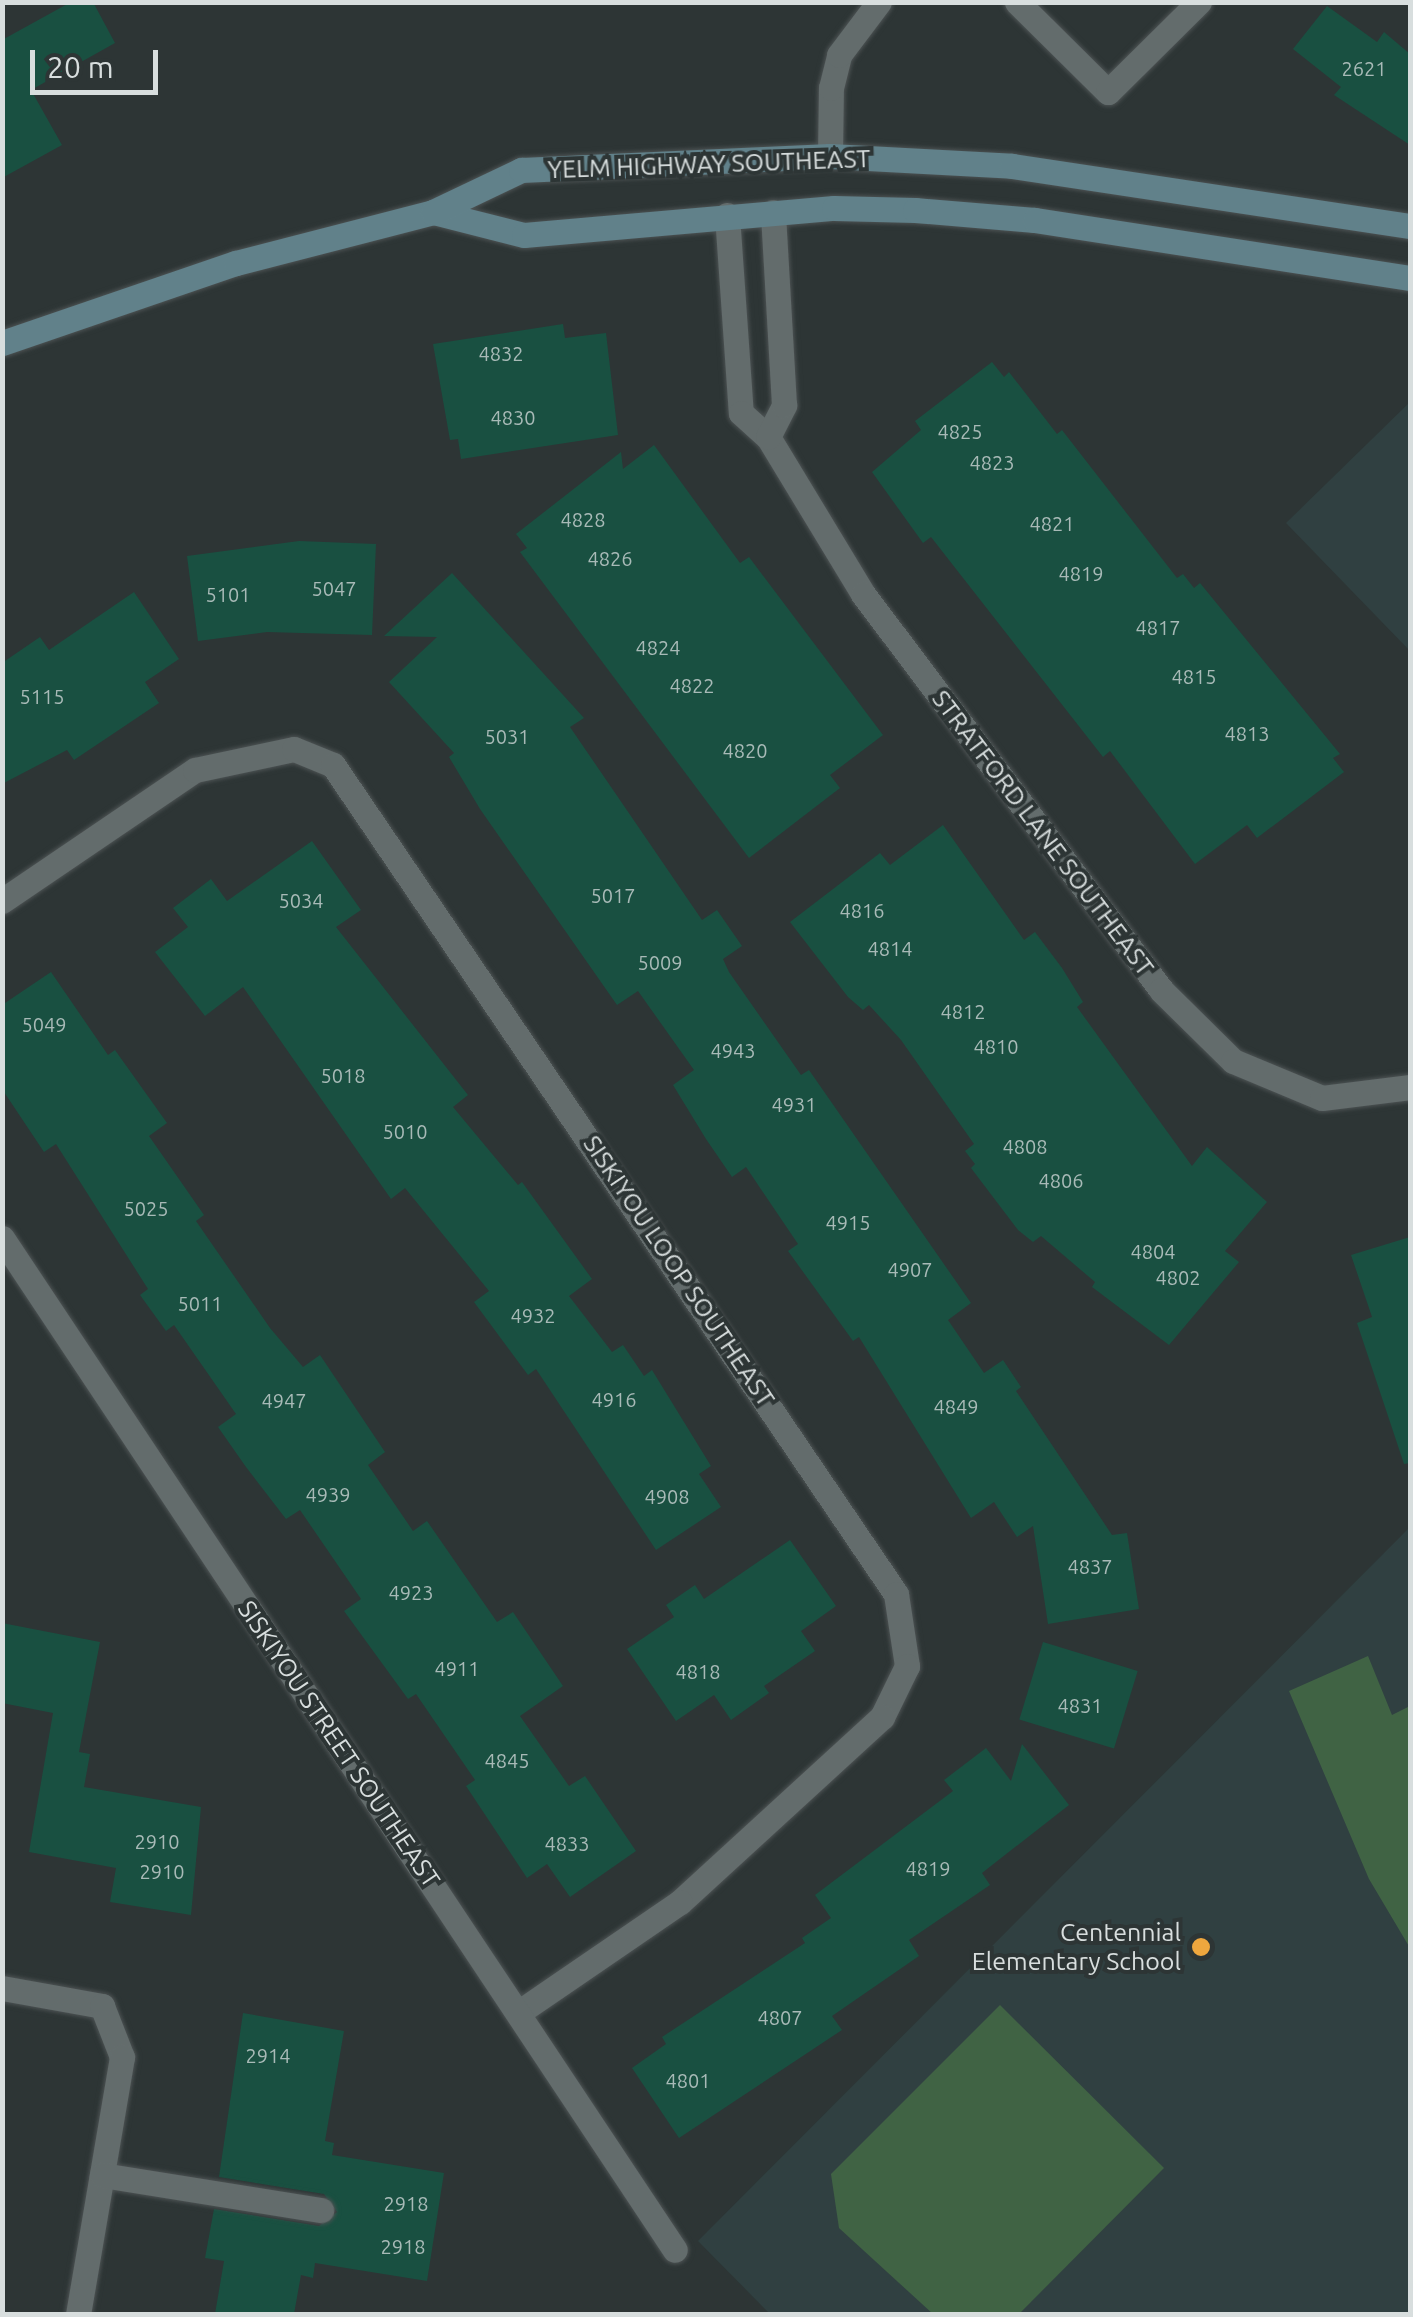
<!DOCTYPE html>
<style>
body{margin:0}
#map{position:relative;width:1413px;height:2317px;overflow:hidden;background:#2d3535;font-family:Ubuntu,sans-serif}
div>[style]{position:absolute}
.built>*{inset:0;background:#304041}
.green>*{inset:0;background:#406344}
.building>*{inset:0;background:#195041;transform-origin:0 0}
.roads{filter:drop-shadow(0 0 2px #4c5253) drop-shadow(0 0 2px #4c5253)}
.minor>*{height:25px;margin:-12.5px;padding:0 12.5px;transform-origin:12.5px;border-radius:12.5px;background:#636c6c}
.secondary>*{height:25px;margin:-12.5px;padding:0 12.5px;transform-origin:12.5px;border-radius:12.5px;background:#61818a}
.dots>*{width:28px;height:28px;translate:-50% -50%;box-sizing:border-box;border:5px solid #2d3535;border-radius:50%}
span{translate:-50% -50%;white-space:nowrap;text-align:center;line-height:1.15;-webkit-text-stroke:8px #2d3535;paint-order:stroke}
.number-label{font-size:20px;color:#a8bab7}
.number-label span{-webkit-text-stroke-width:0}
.street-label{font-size:25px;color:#d8dede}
.poi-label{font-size:25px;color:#d8dede}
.right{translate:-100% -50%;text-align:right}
.frame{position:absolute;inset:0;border:5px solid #d8dede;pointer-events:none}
.scale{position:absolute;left:30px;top:50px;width:128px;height:45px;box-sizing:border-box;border:5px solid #d8dede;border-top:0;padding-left:12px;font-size:30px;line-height:35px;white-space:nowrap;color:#d8dede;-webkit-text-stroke:8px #2d3535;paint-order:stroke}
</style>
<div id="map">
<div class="built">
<i style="clip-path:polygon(1410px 402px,1410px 651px,1286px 523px)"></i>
<i style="clip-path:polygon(1410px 1527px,1410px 2314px,770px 2314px,698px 2241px)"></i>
</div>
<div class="green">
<i style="clip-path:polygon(1368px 1656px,1392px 1715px,1410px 1706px,1410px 1948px,1369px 1879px,1289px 1691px)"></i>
<i style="clip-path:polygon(1000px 2005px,1164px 2168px,1019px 2314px,933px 2314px,839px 2228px,831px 2174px)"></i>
</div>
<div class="building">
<i style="clip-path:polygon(71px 2px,93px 2px,115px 43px,31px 90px,62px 145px,2px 178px,2px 40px)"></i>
<i style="clip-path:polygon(1327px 6px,1377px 42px,1384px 32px,1410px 54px,1410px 145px,1334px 95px,1341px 87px,1293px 49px)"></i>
<i style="clip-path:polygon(563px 324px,565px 338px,606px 333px,618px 435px,461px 459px,458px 439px,450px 440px,433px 344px)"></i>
<i style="clip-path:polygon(992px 362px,1004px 377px,1009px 372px,1057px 434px,1062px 430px,1177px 578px,1183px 574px,1194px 588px,1200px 583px,1340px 754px,1333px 758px,1344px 772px,1257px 838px,1247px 825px,1195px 864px,1110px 751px,1103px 757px,931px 537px,923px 543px,872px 472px,921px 430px,915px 421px)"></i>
<i style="clip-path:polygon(654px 445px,740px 563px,749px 557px,883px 735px,830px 775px,840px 788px,749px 858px,520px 552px,527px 548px,516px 534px,621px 452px,623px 469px)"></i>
<i style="clip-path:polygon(299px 541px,376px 544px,372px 635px,267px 632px,198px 641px,187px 556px)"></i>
<i style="clip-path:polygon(452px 573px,584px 718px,570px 727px,702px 920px,717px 910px,742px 946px,723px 959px,729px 972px,801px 1075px,809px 1070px,971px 1303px,948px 1320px,984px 1373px,1003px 1360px,1021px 1387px,1016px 1391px,1112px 1535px,1127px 1533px,1139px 1609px,1048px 1624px,1033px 1526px,1017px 1537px,994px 1502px,971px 1518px,859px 1337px,853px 1341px,788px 1251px,798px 1244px,746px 1167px,732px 1177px,706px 1139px,673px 1085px,694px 1070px,638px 991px,617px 1005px,480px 809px,449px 757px,454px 753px,389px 682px,437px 637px,384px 636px)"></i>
<i style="clip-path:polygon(134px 592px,179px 659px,145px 682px,159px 703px,74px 760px,67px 750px,2px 784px,2px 663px,40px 637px,49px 650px)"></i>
<i style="clip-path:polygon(943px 825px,1024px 940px,1035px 932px,1062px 968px,1083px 1002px,1077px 1007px,1192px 1166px,1207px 1147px,1267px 1202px,1225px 1251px,1239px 1262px,1169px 1345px,1092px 1287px,1095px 1282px,1041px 1236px,1033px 1242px,1018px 1230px,971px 1168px,975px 1164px,965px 1151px,974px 1144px,901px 1040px,869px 1005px,863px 1010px,848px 997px,790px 922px,880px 853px,890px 865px)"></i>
<i style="clip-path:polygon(312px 841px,361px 910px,336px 927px,468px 1095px,453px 1107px,518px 1185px,522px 1182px,592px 1279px,569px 1296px,612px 1352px,623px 1345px,644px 1376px,652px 1370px,711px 1466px,699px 1474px,721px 1507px,656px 1550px,536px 1369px,528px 1375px,474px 1302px,489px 1291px,405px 1188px,391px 1199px,243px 987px,205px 1016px,155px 952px,188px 927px,173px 908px,211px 879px,227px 901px)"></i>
<i style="clip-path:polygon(51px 972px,108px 1055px,115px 1050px,167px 1123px,149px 1136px,204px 1215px,196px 1221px,270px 1328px,303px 1367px,320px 1355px,385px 1452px,368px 1465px,413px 1531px,427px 1521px,497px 1622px,513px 1612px,563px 1686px,520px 1716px,569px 1786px,585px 1776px,636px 1851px,570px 1897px,547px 1864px,527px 1878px,466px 1786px,475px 1780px,416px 1694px,408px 1699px,344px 1611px,361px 1599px,300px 1510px,286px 1519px,246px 1467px,218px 1427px,236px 1414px,174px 1325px,166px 1331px,140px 1295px,148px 1289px,56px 1144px,44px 1152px,2px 1089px,2px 1005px)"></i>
<i style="clip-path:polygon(1410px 1237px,1410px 1463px,1404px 1464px,1357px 1323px,1372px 1317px,1351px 1255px)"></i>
<i style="clip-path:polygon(790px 1540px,836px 1606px,801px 1631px,815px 1651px,764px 1686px,769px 1693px,731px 1720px,714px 1695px,676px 1721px,627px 1649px,674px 1617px,666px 1605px,695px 1585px,704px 1599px)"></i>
<i style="clip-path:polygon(2px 1623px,100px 1642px,79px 1752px,90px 1754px,84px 1787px,201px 1807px,191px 1915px,110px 1902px,116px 1868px,29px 1852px,53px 1713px,2px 1703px)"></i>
<i style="left:1043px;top:1642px;width:99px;height:81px;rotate:17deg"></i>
<i style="clip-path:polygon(1022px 1744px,1069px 1805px,982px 1873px,990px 1885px,909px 1940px,919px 1956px,832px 2016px,842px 2030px,679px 2138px,632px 2068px,666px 2044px,662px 2037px,805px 1943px,802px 1938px,831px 1918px,815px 1895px,953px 1791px,944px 1780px,986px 1748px,1011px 1781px)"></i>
<i style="clip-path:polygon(243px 2013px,344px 2031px,325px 2141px,334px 2143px,332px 2155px,444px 2173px,427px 2281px,315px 2263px,313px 2278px,301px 2275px,294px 2314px,215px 2314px,224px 2261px,205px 2258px,214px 2209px,319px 2226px,337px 2212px,324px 2194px,219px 2177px)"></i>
</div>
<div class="roads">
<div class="minor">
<i style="left:1017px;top:2px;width:128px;rotate:44.7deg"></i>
<i style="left:1108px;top:92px;width:128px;rotate:-44.7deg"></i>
<i style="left:830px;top:156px;width:68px;rotate:-89.2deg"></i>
<i style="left:831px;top:88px;width:34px;rotate:-76deg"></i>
<i style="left:839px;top:55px;width:66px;rotate:-53deg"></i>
<i style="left:727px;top:215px;width:198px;rotate:86deg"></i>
<i style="left:741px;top:413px;width:36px;rotate:42deg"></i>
<i style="left:768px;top:437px;width:184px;rotate:58.8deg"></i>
<i style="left:863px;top:594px;width:496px;rotate:53deg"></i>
<i style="left:1161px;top:990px;width:101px;rotate:44.6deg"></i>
<i style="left:1233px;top:1061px;width:96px;rotate:22.6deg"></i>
<i style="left:1322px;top:1098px;width:89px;rotate:-7.1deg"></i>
<i style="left:768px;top:437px;width:36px;rotate:-63deg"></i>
<i style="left:784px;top:405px;width:193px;rotate:-93.3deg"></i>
<i style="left:2px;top:901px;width:233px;rotate:-34.2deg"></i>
<i style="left:195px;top:770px;width:101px;rotate:-12deg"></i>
<i style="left:294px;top:749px;width:42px;rotate:22.3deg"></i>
<i style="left:333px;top:765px;width:1002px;rotate:55.82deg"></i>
<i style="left:896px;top:1594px;width:73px;rotate:81.3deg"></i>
<i style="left:907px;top:1666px;width:57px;rotate:116.1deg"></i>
<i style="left:882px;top:1717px;width:274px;rotate:137.5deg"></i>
<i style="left:680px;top:1902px;width:196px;rotate:145.6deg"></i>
<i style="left:2px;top:1238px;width:1215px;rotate:56.38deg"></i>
<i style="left:2px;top:1988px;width:102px;rotate:10.2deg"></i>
<i style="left:102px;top:2006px;width:55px;rotate:68.6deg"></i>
<i style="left:122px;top:2057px;width:261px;rotate:99.7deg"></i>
<i style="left:102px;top:2175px;width:222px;rotate:9.1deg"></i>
</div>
<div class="secondary">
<i style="left:433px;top:212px;width:94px;rotate:14.2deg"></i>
<i style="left:524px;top:235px;width:311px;rotate:-5deg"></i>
<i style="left:834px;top:208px;width:81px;rotate:1.4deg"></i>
<i style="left:915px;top:210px;width:120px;rotate:4.8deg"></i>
<i style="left:1035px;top:220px;width:379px;rotate:8.8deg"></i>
<i style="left:2px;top:343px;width:247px;rotate:-18.9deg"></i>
<i style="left:236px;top:263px;width:203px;rotate:-14.5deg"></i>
<i style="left:433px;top:212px;width:98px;rotate:-25.5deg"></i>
<i style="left:521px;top:170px;width:309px;rotate:-2.6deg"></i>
<i style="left:830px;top:156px;width:182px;rotate:3.1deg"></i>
<i style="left:1012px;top:166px;width:402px;rotate:8.6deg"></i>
</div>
</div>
<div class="dots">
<i style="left:1201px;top:1947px;background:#efa73e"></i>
</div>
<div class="number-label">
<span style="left:1364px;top:68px">2621</span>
<span style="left:501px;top:353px">4832</span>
<span style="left:513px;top:417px">4830</span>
<span style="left:960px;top:431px">4825</span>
<span style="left:992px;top:462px">4823</span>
<span style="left:583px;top:519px">4828</span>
<span style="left:1052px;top:523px">4821</span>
<span style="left:610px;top:558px">4826</span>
<span style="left:1081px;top:573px">4819</span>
<span style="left:334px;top:588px">5047</span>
<span style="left:228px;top:594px">5101</span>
<span style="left:1158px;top:627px">4817</span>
<span style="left:658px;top:647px">4824</span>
<span style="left:1194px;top:676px">4815</span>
<span style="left:692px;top:685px">4822</span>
<span style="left:42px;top:696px">5115</span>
<span style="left:1247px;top:733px">4813</span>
<span style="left:507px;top:736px">5031</span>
<span style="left:745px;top:750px">4820</span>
<span style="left:613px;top:895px">5017</span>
<span style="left:301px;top:900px">5034</span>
<span style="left:862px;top:910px">4816</span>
<span style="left:890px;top:948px">4814</span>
<span style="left:660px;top:962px">5009</span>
<span style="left:963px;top:1011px">4812</span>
<span style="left:44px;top:1024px">5049</span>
<span style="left:996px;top:1046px">4810</span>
<span style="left:733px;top:1050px">4943</span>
<span style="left:343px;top:1075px">5018</span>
<span style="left:794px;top:1104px">4931</span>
<span style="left:405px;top:1131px">5010</span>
<span style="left:1025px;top:1146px">4808</span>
<span style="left:1061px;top:1180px">4806</span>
<span style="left:146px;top:1208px">5025</span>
<span style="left:848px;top:1222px">4915</span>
<span style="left:1153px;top:1251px">4804</span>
<span style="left:910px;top:1269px">4907</span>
<span style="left:1178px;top:1277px">4802</span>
<span style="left:200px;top:1303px">5011</span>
<span style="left:533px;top:1315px">4932</span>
<span style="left:614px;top:1399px">4916</span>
<span style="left:284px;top:1400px">4947</span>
<span style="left:956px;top:1406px">4849</span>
<span style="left:328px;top:1494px">4939</span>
<span style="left:667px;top:1496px">4908</span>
<span style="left:1090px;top:1566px">4837</span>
<span style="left:411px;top:1592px">4923</span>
<span style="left:457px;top:1668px">4911</span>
<span style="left:698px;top:1671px">4818</span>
<span style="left:1080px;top:1705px">4831</span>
<span style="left:507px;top:1760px">4845</span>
<span style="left:157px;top:1841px">2910</span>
<span style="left:567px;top:1843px">4833</span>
<span style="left:928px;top:1868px">4819</span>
<span style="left:162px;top:1871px">2910</span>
<span style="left:780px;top:2017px">4807</span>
<span style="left:268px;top:2055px">2914</span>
<span style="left:688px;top:2080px">4801</span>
<span style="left:406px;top:2203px">2918</span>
<span style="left:403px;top:2246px">2918</span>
</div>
<div class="street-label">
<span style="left:709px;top:164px;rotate:-2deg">YELM HIGHWAY SOUTHEAST</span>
<span style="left:1043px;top:833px;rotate:53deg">STRATFORD LANE SOUTHEAST</span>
<span style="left:679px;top:1271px;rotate:56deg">SISKIYOU LOOP SOUTHEAST</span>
<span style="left:339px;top:1744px;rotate:56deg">SISKIYOU STREET SOUTHEAST</span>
</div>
<div class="poi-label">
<span class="right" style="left:1181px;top:1947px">Centennial<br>Elementary School</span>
</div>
<div class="frame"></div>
<div class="scale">20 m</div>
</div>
